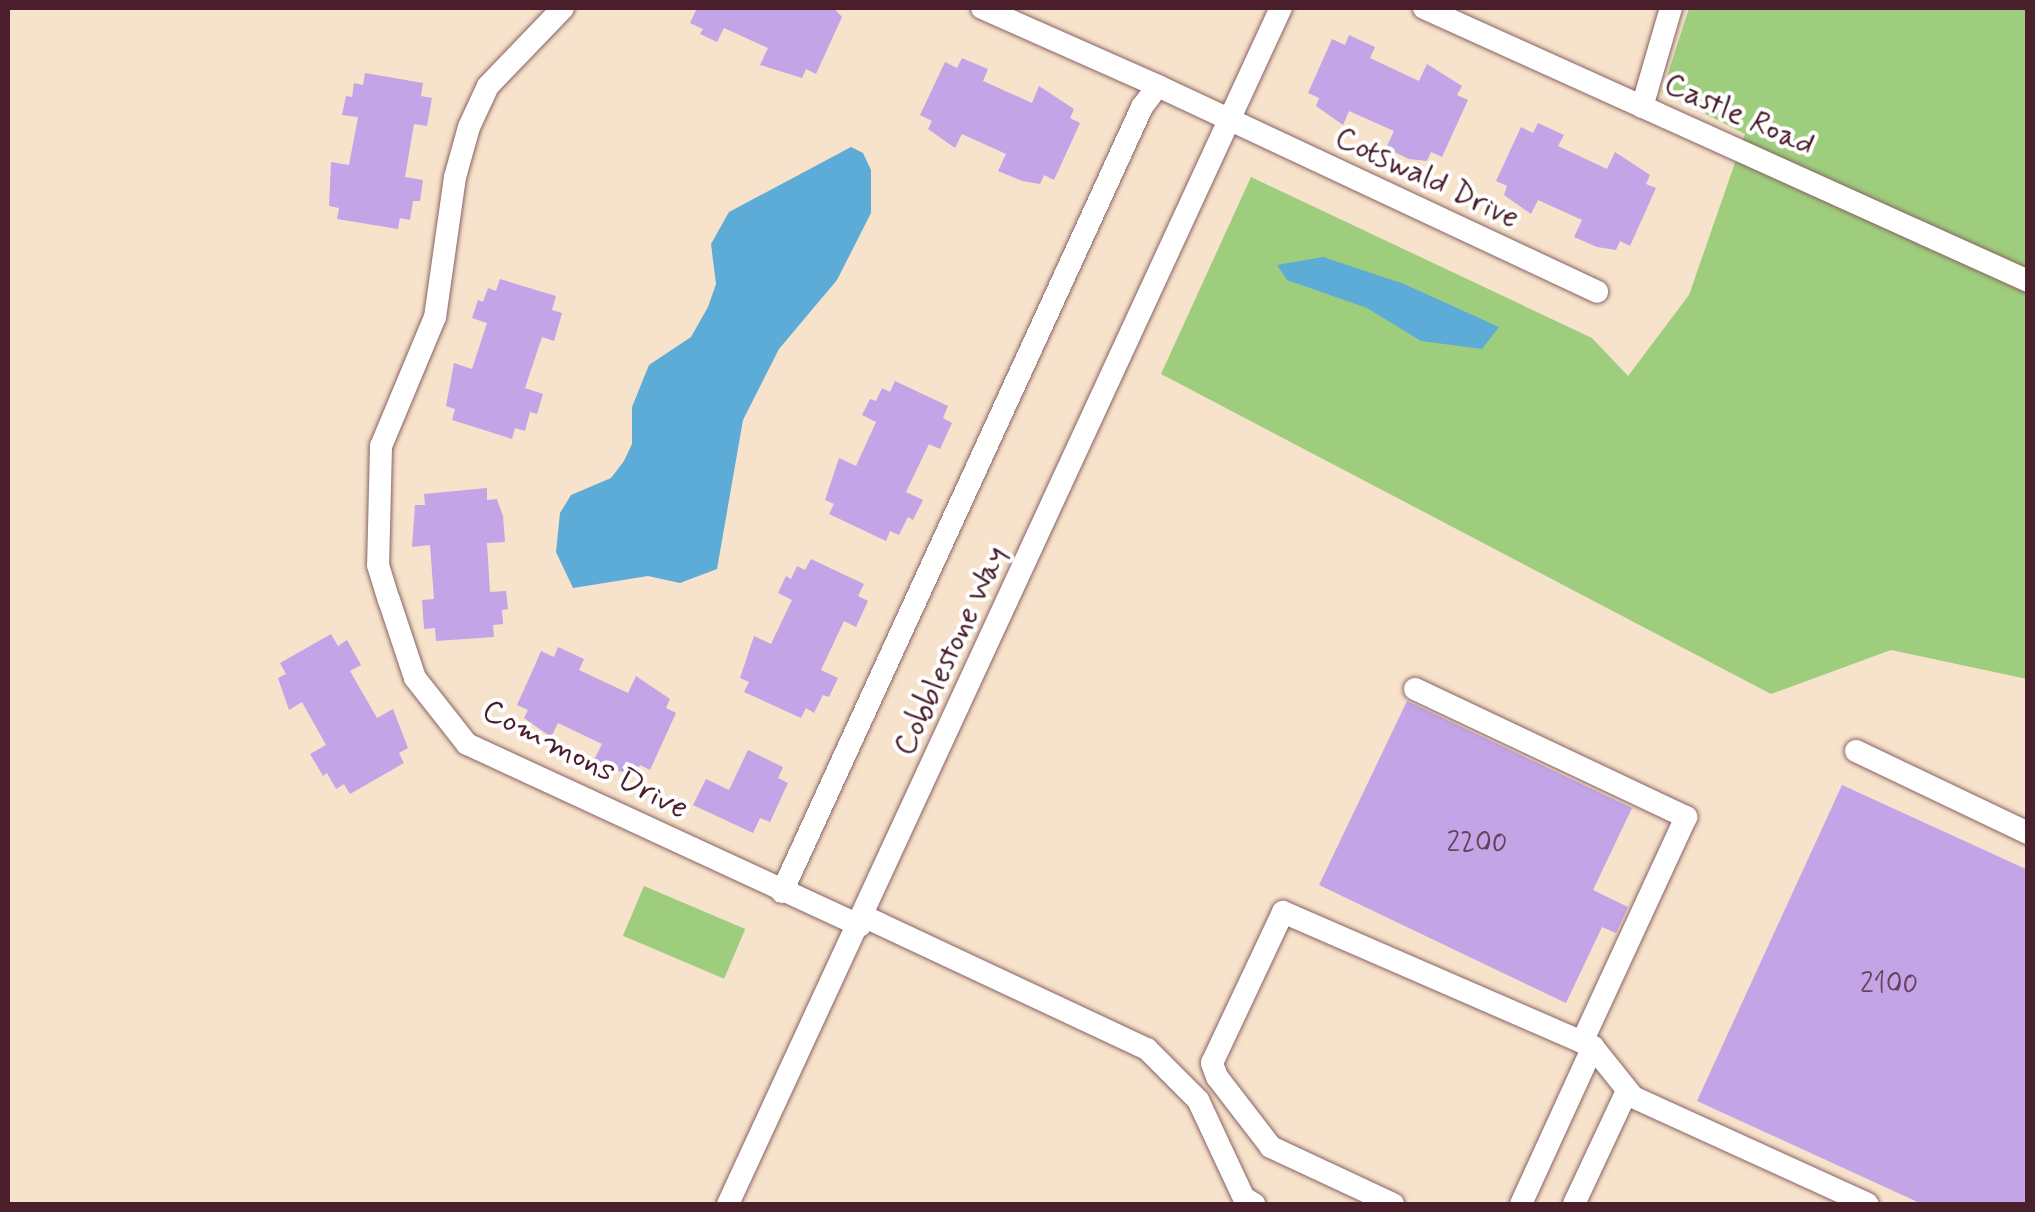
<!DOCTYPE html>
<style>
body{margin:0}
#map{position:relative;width:2035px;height:1212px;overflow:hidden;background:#f7e2cb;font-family:Mynerve,sans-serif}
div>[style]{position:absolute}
.green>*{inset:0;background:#9ece7d;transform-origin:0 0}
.water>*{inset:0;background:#5dabd7}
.building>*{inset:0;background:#c3a4e6}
.roads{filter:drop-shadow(0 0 2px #876363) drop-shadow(0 0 2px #876363)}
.minor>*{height:22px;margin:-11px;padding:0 11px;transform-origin:11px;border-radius:11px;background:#fff}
span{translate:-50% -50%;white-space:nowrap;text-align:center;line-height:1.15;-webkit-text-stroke:8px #fff;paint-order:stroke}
.number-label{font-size:28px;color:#68405a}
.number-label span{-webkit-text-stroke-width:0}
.street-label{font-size:32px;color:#4a1f2b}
.frame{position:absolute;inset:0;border:10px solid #4a1f2b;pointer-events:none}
</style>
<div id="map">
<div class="green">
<i style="clip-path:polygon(1689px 8px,2027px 8px,2027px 679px,1891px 650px,1771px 694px,1161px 374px,1251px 177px,1592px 338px,1628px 376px,1689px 295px,1745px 134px,1662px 92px)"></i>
<i style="left:644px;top:886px;width:110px;height:54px;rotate:23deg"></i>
</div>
<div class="water">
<i style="clip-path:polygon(851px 147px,863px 153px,871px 170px,871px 213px,837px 280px,779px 349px,743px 420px,717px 569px,680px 583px,648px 576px,573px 588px,556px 552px,560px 513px,571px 495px,611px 478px,624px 461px,632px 444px,632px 407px,649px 365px,691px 337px,708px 307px,716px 284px,711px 244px,729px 212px)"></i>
<i style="clip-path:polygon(1323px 257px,1404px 284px,1499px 327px,1482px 349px,1421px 341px,1367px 308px,1287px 280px,1277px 265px)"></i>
</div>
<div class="building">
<i style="clip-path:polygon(697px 8px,834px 8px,842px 17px,816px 74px,806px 69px,802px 78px,760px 65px,768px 48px,724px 28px,717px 42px,700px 34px,703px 29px,690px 23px)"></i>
<i style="clip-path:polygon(1349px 35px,1375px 47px,1370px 58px,1419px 81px,1427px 64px,1462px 86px,1457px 95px,1468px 100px,1442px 157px,1431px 152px,1427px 161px,1409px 159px,1386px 148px,1394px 131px,1349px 111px,1343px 125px,1316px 106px,1319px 98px,1308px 93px,1332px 39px,1345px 45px)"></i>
<i style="clip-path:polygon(962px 58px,988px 69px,983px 81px,1032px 103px,1039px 86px,1074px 109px,1070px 118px,1080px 123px,1054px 180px,1044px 175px,1040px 184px,1022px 181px,998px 171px,1006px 154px,962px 134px,955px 148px,928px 129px,932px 121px,920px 115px,945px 62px,957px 68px)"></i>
<i style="clip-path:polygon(365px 73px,423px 83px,421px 96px,432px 98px,427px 126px,414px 124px,405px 177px,423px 180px,420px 201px,413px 201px,410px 220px,400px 218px,398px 229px,337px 219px,339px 208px,329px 206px,331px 162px,349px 165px,358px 117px,342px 115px,346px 96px,352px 97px,354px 83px,363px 85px)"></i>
<i style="clip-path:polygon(1538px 123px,1564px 135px,1558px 146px,1607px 169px,1615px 152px,1650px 175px,1646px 184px,1656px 188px,1630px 246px,1620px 241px,1616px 250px,1597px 247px,1574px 237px,1582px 220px,1538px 200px,1531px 214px,1504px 195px,1507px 186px,1496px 181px,1521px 127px,1533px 133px)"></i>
<i style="clip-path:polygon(500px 279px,556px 296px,552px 310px,562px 313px,554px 341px,542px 337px,525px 388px,543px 394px,537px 414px,530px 412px,525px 431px,515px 428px,512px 439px,452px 420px,455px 409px,446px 406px,454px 363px,472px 369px,487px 323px,472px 318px,478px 300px,483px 302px,488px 288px,496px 291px)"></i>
<i style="clip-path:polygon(895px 381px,948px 406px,943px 418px,952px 423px,940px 449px,929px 444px,906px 492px,923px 500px,913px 520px,908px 517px,899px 535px,890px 531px,886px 541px,829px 514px,834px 504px,825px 500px,839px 458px,856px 466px,876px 422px,862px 415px,870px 399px,876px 401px,882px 388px,890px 392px)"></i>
<i style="clip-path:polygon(487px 488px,487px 500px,497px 499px,503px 516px,505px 542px,487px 543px,490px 592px,506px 591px,508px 609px,502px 610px,503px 624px,493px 625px,494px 637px,436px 641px,435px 628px,424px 629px,422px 600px,434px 599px,430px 545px,412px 547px,415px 505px,425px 505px,424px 494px)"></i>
<i style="clip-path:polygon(811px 559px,864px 584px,858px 596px,868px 601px,856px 627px,844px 621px,821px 670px,838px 678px,829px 697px,823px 695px,814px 713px,806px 708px,801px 718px,744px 692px,749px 682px,740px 678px,754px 636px,771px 644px,792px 600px,778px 593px,786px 576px,791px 579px,797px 566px,805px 570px)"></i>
<i style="clip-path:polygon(331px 634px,338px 646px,347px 640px,361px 665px,350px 671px,377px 718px,393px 709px,408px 748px,399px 753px,404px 763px,350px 794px,344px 784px,336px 789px,327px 773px,323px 776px,310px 754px,326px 745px,302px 702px,289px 710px,278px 678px,286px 674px,280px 663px)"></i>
<i style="clip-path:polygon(558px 647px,584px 659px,579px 670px,628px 693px,636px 676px,670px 699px,666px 708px,676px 713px,650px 770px,640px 765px,636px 774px,617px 771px,594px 760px,602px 744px,558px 723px,551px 737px,524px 718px,528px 710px,517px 705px,535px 665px,541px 651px,554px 657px)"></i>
<i style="clip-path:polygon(1407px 701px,1632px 808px,1593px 890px,1628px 907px,1616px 933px,1602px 927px,1566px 1003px,1319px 885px)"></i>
<i style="clip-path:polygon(748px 750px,783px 767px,778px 778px,788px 783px,770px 822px,760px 818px,753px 833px,693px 805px,706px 779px,729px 790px)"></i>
<i style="clip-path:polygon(1842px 785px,2028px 870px,2028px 1204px,1922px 1204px,1697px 1101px)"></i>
</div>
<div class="roads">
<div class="minor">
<i style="left:563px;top:8px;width:108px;rotate:133.9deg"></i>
<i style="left:488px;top:86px;width:45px;rotate:114.9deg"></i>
<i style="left:469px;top:127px;width:52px;rotate:105.6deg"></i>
<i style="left:455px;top:177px;width:141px;rotate:98.1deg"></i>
<i style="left:435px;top:317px;width:140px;rotate:112.7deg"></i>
<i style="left:381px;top:446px;width:119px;rotate:91.4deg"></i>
<i style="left:378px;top:565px;width:37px;rotate:73deg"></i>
<i style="left:389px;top:600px;width:82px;rotate:71.6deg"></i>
<i style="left:415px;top:678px;width:84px;rotate:51.8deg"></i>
<i style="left:467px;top:744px;width:433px;rotate:24.8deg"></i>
<i style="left:982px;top:8px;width:193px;rotate:23.9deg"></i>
<i style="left:1424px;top:8px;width:663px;rotate:24.32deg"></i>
<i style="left:1642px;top:107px;width:103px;rotate:-73.7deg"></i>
<i style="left:1415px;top:689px;width:300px;rotate:25.3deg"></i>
<i style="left:1686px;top:817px;width:248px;rotate:114.8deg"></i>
<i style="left:1856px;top:751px;width:191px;rotate:25.5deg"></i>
<i style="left:782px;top:892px;width:864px;rotate:-65.36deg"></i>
<i style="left:1142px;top:107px;width:26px;rotate:-53deg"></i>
<i style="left:1158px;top:86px;width:485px;rotate:25.1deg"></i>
<i style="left:865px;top:917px;width:311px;rotate:25.1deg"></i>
<i style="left:1147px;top:1049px;width:72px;rotate:45deg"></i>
<i style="left:1198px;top:1100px;width:108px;rotate:64.9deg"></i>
<i style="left:1244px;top:1198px;width:12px;rotate:31deg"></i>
<i style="left:728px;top:1204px;width:1318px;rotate:-65.19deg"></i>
<i style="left:1393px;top:1204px;width:135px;rotate:-155deg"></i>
<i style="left:1271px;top:1147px;width:88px;rotate:-127.6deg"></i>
<i style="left:1217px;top:1077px;width:15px;rotate:-110deg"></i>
<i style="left:1212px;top:1063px;width:167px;rotate:-64.8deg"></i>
<i style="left:1283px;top:912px;width:338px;rotate:23.5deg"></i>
<i style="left:1593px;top:1047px;width:64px;rotate:51.3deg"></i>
<i style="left:1633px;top:1097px;width:258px;rotate:24.5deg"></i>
<i style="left:1521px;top:1204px;width:173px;rotate:-65.4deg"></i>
<i style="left:1574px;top:1204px;width:125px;rotate:-64.9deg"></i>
</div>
</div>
<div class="number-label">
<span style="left:1477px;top:844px">2200</span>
<span style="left:1889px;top:985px">2100</span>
</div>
<div class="street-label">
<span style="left:1739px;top:115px;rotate:24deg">Castle Road</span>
<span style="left:1427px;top:178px;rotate:25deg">Cotswald Drive</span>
<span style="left:951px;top:651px;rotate:-65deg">Cobblestone Way</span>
<span style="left:585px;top:760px;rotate:27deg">Commons Drive</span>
</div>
<div class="frame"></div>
</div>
